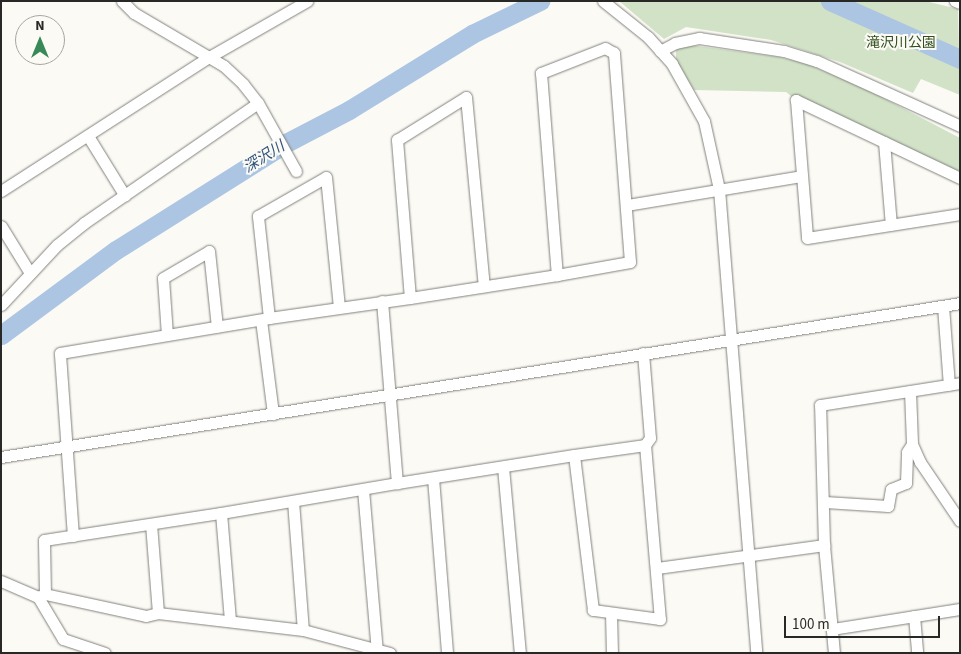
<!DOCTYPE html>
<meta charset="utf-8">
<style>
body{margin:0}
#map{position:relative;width:961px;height:654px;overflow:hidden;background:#fbfaf5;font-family:"Source Sans 3","Noto Sans JP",sans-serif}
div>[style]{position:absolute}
.green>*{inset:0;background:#d1e2c7}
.river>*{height:19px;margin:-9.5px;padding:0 9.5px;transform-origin:9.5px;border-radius:9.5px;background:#acc5e3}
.roads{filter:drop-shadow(0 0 1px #82817d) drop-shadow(0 0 1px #82817d)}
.minor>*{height:11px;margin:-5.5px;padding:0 5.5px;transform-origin:5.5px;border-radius:5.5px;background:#fff}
span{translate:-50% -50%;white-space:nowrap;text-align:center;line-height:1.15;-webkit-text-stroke:4px #fbfaf5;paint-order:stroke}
.park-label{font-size:14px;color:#314d1d}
.water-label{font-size:15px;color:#2e527b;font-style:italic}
.frame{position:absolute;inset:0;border:2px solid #282826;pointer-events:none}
.north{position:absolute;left:15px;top:15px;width:50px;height:50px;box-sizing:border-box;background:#fbfaf5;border:1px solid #a7a6a2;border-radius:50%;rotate:0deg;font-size:14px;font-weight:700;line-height:20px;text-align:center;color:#282826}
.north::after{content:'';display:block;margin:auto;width:18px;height:22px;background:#398858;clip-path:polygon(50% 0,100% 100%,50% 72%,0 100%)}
.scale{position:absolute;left:784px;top:616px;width:156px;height:22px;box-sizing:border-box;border:2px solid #282826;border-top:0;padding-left:6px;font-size:15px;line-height:18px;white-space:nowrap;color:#282826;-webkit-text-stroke:4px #fbfaf5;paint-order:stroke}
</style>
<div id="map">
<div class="green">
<i style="clip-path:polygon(619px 1px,925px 1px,958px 9px,960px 95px,921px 79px,913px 93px,840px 62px,771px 40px,686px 27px,664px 39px)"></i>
<i style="clip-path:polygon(683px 44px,779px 57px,807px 64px,868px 90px,960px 138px,960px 169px,956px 173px,796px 100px,786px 92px,694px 90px,676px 60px,676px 50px)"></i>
</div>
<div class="river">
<i style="left:830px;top:1px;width:142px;rotate:24deg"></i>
<i style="left:1px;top:335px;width:143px;rotate:-36.5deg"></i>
<i style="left:116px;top:250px;width:201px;rotate:-32.2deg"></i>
<i style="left:286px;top:143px;width:71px;rotate:-27.6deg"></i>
<i style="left:349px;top:110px;width:145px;rotate:-31.7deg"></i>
<i style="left:472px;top:34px;width:76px;rotate:-25.9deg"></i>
</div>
<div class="roads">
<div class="minor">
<i style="left:122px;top:1px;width:17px;rotate:45deg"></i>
<i style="left:134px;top:13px;width:104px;rotate:30.5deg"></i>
<i style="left:224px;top:66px;width:26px;rotate:43deg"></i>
<i style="left:243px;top:84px;width:24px;rotate:52deg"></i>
<i style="left:258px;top:103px;width:78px;rotate:60.8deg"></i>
<i style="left:603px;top:1px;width:58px;rotate:38.7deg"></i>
<i style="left:648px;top:37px;width:36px;rotate:48deg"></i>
<i style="left:672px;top:64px;width:65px;rotate:60.7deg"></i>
<i style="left:704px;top:121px;width:70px;rotate:77.6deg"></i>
<i style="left:719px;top:189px;width:465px;rotate:85.4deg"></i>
<i style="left:955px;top:1px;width:5px;rotate:22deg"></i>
<i style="left:660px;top:51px;width:17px;rotate:-28deg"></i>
<i style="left:675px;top:43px;width:25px;rotate:-12deg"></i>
<i style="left:699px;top:38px;width:86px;rotate:8.7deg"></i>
<i style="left:784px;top:51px;width:34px;rotate:17deg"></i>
<i style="left:817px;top:61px;width:157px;rotate:24.4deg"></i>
<i style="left:88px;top:136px;width:70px;rotate:58.3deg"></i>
<i style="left:884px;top:142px;width:83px;rotate:85.2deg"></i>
<i style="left:960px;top:178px;width:182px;rotate:-154.6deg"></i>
<i style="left:796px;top:100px;width:138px;rotate:85.4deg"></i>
<i style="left:807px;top:238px;width:155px;rotate:-8.9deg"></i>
<i style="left:1px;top:191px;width:247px;rotate:-32.8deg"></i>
<i style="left:209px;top:57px;width:113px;rotate:-29.7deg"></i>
<i style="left:627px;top:205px;width:177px;rotate:-9.4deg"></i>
<i style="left:1px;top:226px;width:55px;rotate:58.3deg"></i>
<i style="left:410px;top:298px;width:159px;rotate:-94.7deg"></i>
<i style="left:397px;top:140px;width:81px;rotate:-31.9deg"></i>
<i style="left:466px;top:97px;width:190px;rotate:84.6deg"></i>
<i style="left:382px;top:301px;width:183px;rotate:85.3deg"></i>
<i style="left:1px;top:305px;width:82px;rotate:-47deg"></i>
<i style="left:57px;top:245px;width:35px;rotate:-39deg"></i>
<i style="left:84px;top:223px;width:211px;rotate:-34.6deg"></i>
<i style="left:943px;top:306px;width:79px;rotate:85.7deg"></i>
<i style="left:269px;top:318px;width:103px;rotate:-96.2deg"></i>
<i style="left:258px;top:216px;width:78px;rotate:-29.8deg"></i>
<i style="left:326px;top:177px;width:131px;rotate:84.3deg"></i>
<i style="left:261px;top:320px;width:95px;rotate:82.7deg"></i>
<i style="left:167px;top:335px;width:57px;rotate:-94deg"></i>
<i style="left:163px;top:278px;width:53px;rotate:-30.4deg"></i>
<i style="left:209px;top:251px;width:76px;rotate:84deg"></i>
<i style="left:643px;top:353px;width:85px;rotate:85.3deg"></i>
<i style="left:650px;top:438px;width:9px;rotate:126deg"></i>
<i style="left:910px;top:391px;width:53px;rotate:87.8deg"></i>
<i style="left:912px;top:444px;width:20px;rotate:66deg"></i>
<i style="left:920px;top:462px;width:71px;rotate:55.9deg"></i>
<i style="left:1px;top:457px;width:971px;rotate:-9.12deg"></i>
<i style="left:503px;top:467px;width:187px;rotate:84.8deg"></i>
<i style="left:433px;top:478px;width:176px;rotate:85.4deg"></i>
<i style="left:363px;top:489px;width:165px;rotate:85.1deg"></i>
<i style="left:293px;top:501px;width:129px;rotate:85.6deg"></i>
<i style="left:825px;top:502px;width:63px;rotate:3.6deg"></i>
<i style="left:888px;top:506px;width:17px;rotate:-80deg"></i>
<i style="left:891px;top:489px;width:16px;rotate:-22deg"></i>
<i style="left:906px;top:483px;width:31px;rotate:-88deg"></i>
<i style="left:907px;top:452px;width:9px;rotate:-58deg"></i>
<i style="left:221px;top:513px;width:108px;rotate:85.2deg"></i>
<i style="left:151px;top:524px;width:89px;rotate:85.5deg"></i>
<i style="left:73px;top:536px;width:183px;rotate:-94.1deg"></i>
<i style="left:60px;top:353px;width:212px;rotate:-9.5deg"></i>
<i style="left:269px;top:318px;width:142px;rotate:-8.1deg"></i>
<i style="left:410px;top:298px;width:149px;rotate:-8.9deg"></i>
<i style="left:557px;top:275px;width:74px;rotate:-10.1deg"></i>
<i style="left:630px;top:262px;width:210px;rotate:-94.4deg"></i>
<i style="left:614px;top:53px;width:10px;rotate:-151deg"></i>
<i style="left:605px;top:48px;width:69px;rotate:158.7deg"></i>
<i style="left:541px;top:73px;width:203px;rotate:85.5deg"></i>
<i style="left:657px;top:568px;width:169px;rotate:-7.8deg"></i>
<i style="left:1px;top:581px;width:40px;rotate:23.4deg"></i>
<i style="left:38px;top:597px;width:49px;rotate:59.2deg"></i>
<i style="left:63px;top:639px;width:44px;rotate:18.4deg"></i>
<i style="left:45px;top:594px;width:54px;rotate:-91.1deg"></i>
<i style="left:44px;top:540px;width:179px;rotate:-8.7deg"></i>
<i style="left:221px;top:513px;width:179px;rotate:-9.7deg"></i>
<i style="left:397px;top:483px;width:179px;rotate:-9deg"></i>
<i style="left:574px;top:455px;width:72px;rotate:-8deg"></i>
<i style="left:645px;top:445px;width:175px;rotate:85.1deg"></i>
<i style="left:660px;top:619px;width:68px;rotate:-172.3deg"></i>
<i style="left:593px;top:610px;width:156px;rotate:-97deg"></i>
<i style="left:38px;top:597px;width:8px;rotate:-23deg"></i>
<i style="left:45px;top:594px;width:103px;rotate:12.3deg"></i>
<i style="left:146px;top:616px;width:12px;rotate:-14deg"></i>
<i style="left:158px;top:613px;width:146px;rotate:6.7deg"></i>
<i style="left:303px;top:630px;width:90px;rotate:14.8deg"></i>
<i style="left:611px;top:613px;width:40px;rotate:88.6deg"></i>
<i style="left:914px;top:616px;width:37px;rotate:85deg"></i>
<i style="left:832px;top:629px;width:130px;rotate:-8.9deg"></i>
<i style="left:834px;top:653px;width:108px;rotate:-95.3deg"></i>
<i style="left:824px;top:545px;width:140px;rotate:-91.6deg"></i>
<i style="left:820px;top:405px;width:142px;rotate:-8.9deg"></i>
</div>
</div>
<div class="park-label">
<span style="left:901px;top:43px">滝沢川公園</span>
</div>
<div class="water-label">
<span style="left:264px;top:157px;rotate:-32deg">深沢川</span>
</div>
<div class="frame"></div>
<div class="north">N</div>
<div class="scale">100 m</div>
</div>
